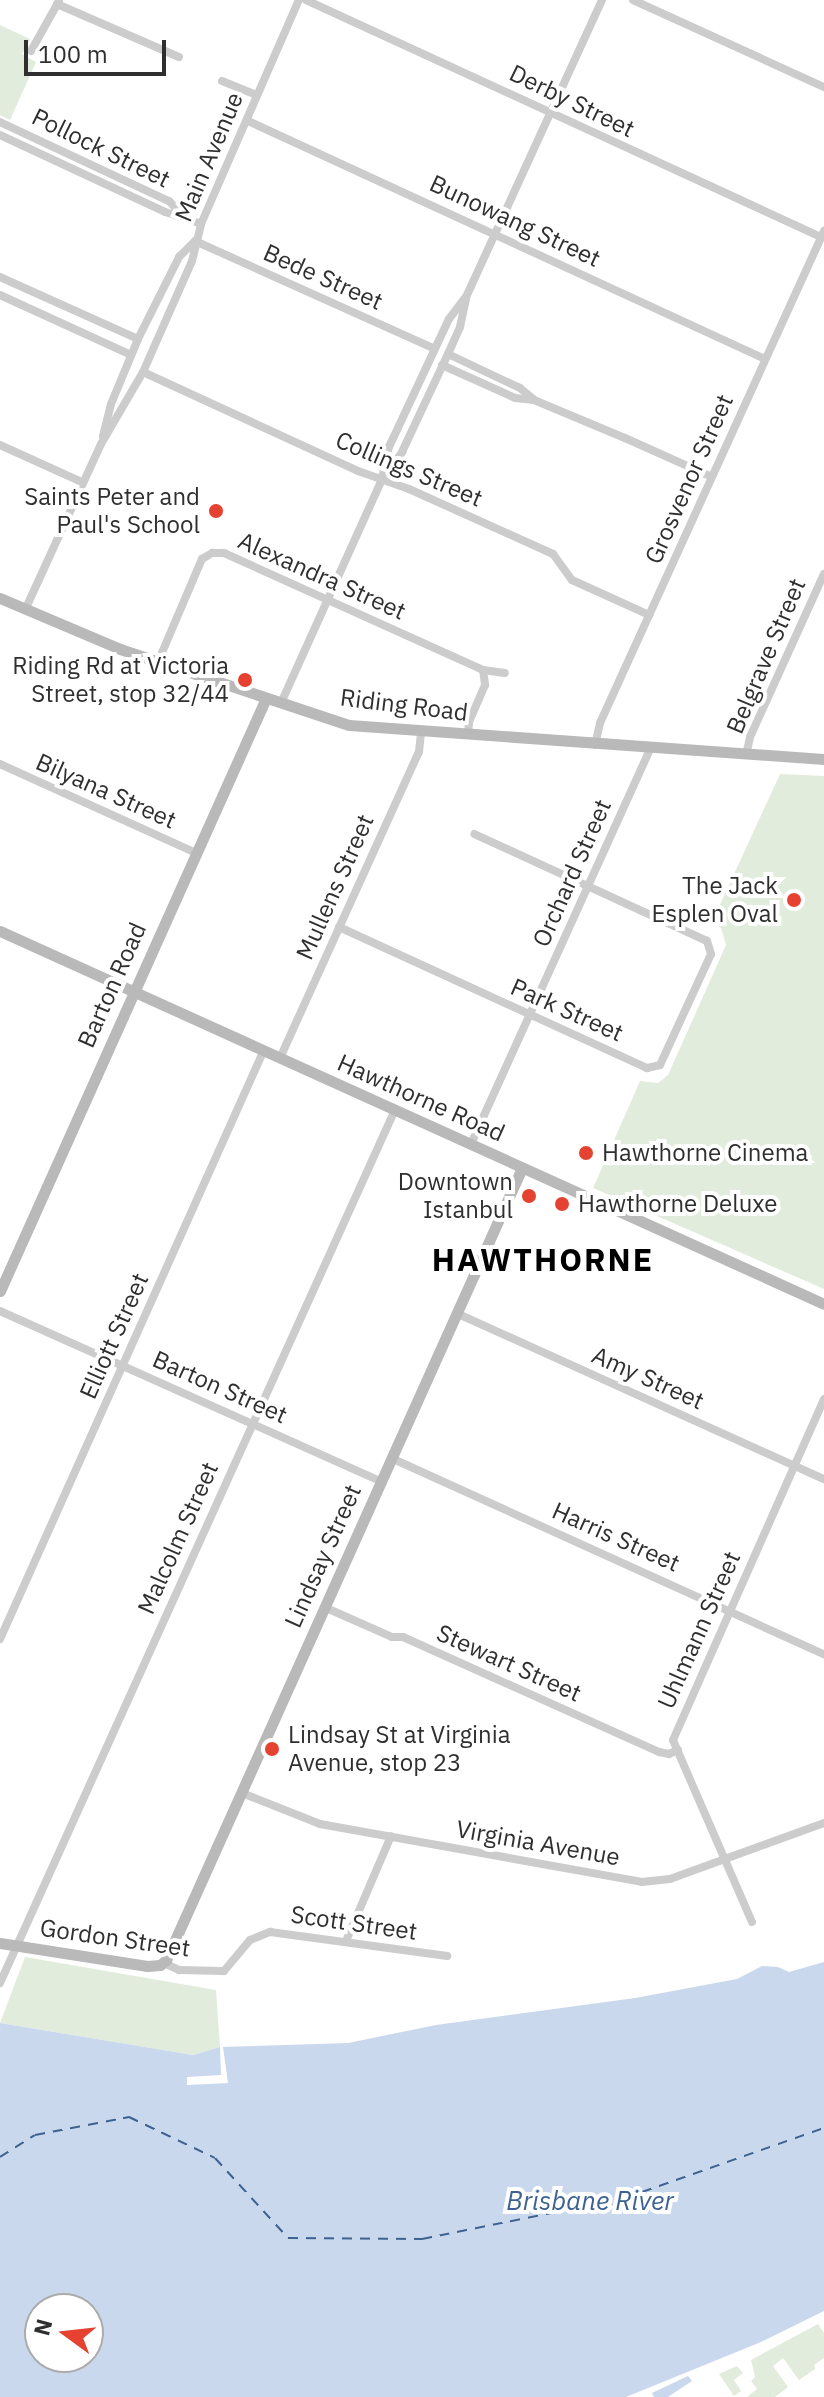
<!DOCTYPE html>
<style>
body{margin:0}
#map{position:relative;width:824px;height:2397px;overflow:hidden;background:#fff;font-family:"IBM Plex Sans",sans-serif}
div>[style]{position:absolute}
.green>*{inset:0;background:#e2ecdc}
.water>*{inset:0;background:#c9d8ec}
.pier>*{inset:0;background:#fff}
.ferry>*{height:2px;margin-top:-1px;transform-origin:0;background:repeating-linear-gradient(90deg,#3d6291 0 10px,transparent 0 18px)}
.street>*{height:8px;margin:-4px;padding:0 4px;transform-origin:4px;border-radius:4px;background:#ccc}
.secondary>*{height:11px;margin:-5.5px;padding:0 5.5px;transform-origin:5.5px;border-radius:5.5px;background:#b9b9b9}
.dots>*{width:22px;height:22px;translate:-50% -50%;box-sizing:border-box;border:4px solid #fff;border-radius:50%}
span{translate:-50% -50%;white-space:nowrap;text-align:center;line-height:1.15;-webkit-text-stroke:8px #fff;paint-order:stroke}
.street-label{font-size:24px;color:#2f2f2f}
.poi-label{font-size:24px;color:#2f2f2f}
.right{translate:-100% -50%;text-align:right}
.left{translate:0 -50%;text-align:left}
.water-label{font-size:26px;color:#3d6291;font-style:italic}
.district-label{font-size:32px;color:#000;font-weight:700;letter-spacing:2px}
.north{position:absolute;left:24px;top:2293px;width:80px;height:80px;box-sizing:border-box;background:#fff;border:2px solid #acacac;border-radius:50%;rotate:285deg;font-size:22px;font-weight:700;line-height:32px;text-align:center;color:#2f2f2f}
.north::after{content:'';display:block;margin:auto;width:28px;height:36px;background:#e54232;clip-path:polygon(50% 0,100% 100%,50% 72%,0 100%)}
.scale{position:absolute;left:24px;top:40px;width:142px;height:36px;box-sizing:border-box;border:4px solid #2f2f2f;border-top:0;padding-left:10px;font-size:24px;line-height:28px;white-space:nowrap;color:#2f2f2f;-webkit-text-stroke:6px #fff;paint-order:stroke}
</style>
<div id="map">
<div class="green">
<i style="clip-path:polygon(0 25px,30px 39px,22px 54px,36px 62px,10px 120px,0 115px)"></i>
<i style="clip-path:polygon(780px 774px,824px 776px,824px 1289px,593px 1188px,640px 1081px,658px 1083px,668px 1075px,726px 945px,721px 928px,712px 922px)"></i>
<i style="clip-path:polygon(25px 1957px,216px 1990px,220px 2047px,193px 2055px,0 2023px)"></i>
<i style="clip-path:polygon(818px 2324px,824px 2333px,824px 2358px,814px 2365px,815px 2369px,799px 2380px,783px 2358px,773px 2366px,788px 2387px,775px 2397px,747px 2397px,757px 2389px,751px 2381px,755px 2377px,751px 2360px)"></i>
<i style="clip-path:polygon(737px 2366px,743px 2373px,734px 2380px,741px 2391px,734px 2396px,719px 2374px)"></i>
</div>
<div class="water">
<i style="clip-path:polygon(evenodd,824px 1962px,824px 2311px,761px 2342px,626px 2397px,0 2397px,0 2023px,193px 2055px,220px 2047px,348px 2043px,436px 2025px,635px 1998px,737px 1979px,762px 1966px,778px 1967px,789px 1972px,824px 1962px,40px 2309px,88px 2309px,88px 2357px,40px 2357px,40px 2309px)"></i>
<i style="clip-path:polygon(688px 2376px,692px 2381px,668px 2397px,654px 2397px,652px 2393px)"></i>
</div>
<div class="pier">
<i style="clip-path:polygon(220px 2047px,223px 2047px,228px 2083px,187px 2085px,187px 2077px,221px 2075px)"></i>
</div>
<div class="ferry">
<i style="left:0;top:2157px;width:41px;rotate:-32.2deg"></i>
<i style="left:35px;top:2135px;width:96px;rotate:-10.8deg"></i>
<i style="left:129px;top:2117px;width:95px;rotate:25.5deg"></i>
<i style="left:215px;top:2158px;width:108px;rotate:47.6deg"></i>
<i style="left:288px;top:2238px;width:134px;rotate:0.4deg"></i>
<i style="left:422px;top:2239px;width:207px;rotate:-11.4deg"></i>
<i style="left:625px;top:2198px;width:211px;rotate:-19.4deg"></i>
</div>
<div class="street">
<i style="left:306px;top:0;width:567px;rotate:24.71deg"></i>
<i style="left:633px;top:0;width:210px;rotate:24.5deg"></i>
<i style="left:57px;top:4px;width:133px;rotate:23.5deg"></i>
<i style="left:31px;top:51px;width:57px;rotate:-60.8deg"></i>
<i style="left:222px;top:81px;width:38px;rotate:22deg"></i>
<i style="left:248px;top:121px;width:569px;rotate:24.72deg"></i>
<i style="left:0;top:122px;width:187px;rotate:25.1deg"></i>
<i style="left:169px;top:201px;width:18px;rotate:47deg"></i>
<i style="left:0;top:135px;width:182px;rotate:25deg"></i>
<i style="left:165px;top:212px;width:38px;rotate:18deg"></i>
<i style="left:195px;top:241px;width:263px;rotate:24.2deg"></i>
<i style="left:0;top:277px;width:151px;rotate:24.2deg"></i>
<i style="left:0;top:295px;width:144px;rotate:24.6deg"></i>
<i style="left:448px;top:354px;width:80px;rotate:25.3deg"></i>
<i style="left:520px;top:388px;width:17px;rotate:40deg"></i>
<i style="left:442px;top:365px;width:80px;rotate:24.3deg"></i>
<i style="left:515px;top:398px;width:19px;rotate:6deg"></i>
<i style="left:534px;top:400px;width:99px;rotate:22.7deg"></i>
<i style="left:625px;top:438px;width:95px;rotate:24.1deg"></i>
<i style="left:143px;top:372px;width:237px;rotate:24.7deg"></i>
<i style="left:358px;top:471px;width:54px;rotate:19.4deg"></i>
<i style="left:409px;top:489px;width:158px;rotate:24.3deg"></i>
<i style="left:553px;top:554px;width:32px;rotate:54deg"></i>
<i style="left:572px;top:580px;width:85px;rotate:24.4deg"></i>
<i style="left:103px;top:436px;width:33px;rotate:-76deg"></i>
<i style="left:111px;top:404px;width:70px;rotate:-67.4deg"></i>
<i style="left:138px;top:339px;width:92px;rotate:-63.4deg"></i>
<i style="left:179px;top:257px;width:23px;rotate:-45deg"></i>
<i style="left:0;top:445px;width:90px;rotate:24.3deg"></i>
<i style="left:382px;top:479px;width:33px;rotate:-78deg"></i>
<i style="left:389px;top:447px;width:141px;rotate:-64.9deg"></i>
<i style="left:449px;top:319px;width:30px;rotate:-53deg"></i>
<i style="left:467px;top:295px;width:324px;rotate:-65.4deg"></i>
<i style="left:25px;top:610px;width:183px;rotate:-65.4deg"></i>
<i style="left:101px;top:444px;width:83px;rotate:-59.7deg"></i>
<i style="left:143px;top:372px;width:121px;rotate:-66.2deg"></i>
<i style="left:192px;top:261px;width:38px;rotate:-76deg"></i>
<i style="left:201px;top:224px;width:244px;rotate:-66.4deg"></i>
<i style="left:158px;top:662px;width:112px;rotate:-66.9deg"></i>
<i style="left:202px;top:559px;width:12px;rotate:-31deg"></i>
<i style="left:212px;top:553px;width:12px"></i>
<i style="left:224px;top:553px;width:284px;rotate:24.3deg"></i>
<i style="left:483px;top:670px;width:15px;rotate:82deg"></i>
<i style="left:485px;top:685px;width:40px;rotate:113.4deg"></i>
<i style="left:469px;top:722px;width:13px;rotate:94deg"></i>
<i style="left:483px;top:670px;width:22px;rotate:8deg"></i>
<i style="left:281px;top:703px;width:246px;rotate:-65.7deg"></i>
<i style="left:382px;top:479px;width:34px;rotate:-53deg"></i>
<i style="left:402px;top:452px;width:108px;rotate:-64.9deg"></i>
<i style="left:448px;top:354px;width:30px;rotate:-66deg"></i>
<i style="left:460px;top:327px;width:30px;rotate:-78deg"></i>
<i style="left:595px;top:745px;width:23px;rotate:-77deg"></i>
<i style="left:600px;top:723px;width:541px;rotate:-65.52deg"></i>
<i style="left:746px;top:755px;width:18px;rotate:-77deg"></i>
<i style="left:750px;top:737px;width:179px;rotate:-65.6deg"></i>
<i style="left:0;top:764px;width:215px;rotate:24.4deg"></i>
<i style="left:339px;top:927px;width:339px;rotate:24.6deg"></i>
<i style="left:647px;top:1068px;width:13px;rotate:-13deg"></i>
<i style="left:660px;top:1065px;width:122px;rotate:-65.3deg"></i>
<i style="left:711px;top:954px;width:14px;rotate:-107deg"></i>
<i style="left:707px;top:941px;width:256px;rotate:-155.3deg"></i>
<i style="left:280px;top:1058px;width:336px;rotate:-65.6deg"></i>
<i style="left:419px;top:752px;width:20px;rotate:-84deg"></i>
<i style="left:471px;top:1144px;width:434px;rotate:-65.6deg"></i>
<i style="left:0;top:1311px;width:416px;rotate:24.1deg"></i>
<i style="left:456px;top:1313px;width:404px;rotate:24.3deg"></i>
<i style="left:391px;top:1458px;width:475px;rotate:24.4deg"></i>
<i style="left:324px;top:1607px;width:74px;rotate:23.8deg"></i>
<i style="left:392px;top:1637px;width:11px"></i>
<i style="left:403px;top:1637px;width:281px;rotate:24.2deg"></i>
<i style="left:659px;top:1752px;width:10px;rotate:11deg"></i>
<i style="left:669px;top:1754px;width:10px;rotate:-24deg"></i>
<i style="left:0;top:1639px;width:645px;rotate:-65.86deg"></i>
<i style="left:242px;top:1793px;width:84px;rotate:21.7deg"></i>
<i style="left:320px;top:1824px;width:327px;rotate:10.2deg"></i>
<i style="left:642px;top:1882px;width:28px;rotate:-6deg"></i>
<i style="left:670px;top:1879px;width:164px;rotate:-20deg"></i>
<i style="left:752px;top:1922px;width:198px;rotate:-113.5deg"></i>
<i style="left:673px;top:1740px;width:373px;rotate:-66.1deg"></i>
<i style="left:346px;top:1941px;width:114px;rotate:-66.8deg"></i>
<i style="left:164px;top:1963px;width:17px;rotate:25deg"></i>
<i style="left:179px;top:1970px;width:45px;rotate:1.3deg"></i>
<i style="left:224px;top:1971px;width:40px;rotate:-50deg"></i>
<i style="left:250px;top:1940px;width:22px;rotate:-22deg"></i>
<i style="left:270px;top:1932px;width:179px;rotate:7.7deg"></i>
<i style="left:0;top:1983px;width:958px;rotate:-65.66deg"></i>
</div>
<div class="secondary">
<i style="left:0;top:598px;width:130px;rotate:23deg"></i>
<i style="left:120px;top:649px;width:241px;rotate:18.4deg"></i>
<i style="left:349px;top:725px;width:476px;rotate:4.1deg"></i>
<i style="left:0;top:931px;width:904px;rotate:24.35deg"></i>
<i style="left:0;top:1291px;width:650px;rotate:-65.84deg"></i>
<i style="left:0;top:1943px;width:149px;rotate:8.9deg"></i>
<i style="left:147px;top:1966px;width:13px;rotate:-4deg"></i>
<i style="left:160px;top:1965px;width:8px;rotate:-40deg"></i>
<i style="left:166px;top:1960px;width:868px;rotate:-65.8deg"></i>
</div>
<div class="dots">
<i style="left:216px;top:511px;background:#e54232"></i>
<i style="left:245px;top:680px;background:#e54232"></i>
<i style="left:794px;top:900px;background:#e54232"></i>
<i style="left:586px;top:1153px;background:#e54232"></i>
<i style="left:529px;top:1196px;background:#e54232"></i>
<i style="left:562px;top:1204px;background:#e54232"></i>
<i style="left:272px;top:1749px;background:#e54232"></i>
</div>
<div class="street-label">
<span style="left:572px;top:101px;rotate:26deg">Derby Street</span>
<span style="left:101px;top:148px;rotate:26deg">Pollock Street</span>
<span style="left:209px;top:157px;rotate:-67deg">Main Avenue</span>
<span style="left:515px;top:221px;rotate:25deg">Bunowang Street</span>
<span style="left:323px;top:277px;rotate:24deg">Bede Street</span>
<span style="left:409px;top:469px;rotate:23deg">Collings Street</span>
<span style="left:689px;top:479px;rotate:-66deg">Grosvenor Street</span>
<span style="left:322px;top:576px;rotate:24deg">Alexandra Street</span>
<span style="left:766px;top:656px;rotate:-67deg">Belgrave Street</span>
<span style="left:404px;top:705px;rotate:7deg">Riding Road</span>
<span style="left:106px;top:791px;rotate:24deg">Bilyana Street</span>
<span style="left:572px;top:873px;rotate:-66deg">Orchard Street</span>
<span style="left:335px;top:887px;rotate:-66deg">Mullens Street</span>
<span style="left:112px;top:985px;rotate:-66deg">Barton Road</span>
<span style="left:567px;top:1010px;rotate:24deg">Park Street</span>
<span style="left:421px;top:1098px;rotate:24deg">Hawthorne Road</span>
<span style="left:114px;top:1336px;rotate:-66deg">Elliott Street</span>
<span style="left:648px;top:1378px;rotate:24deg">Amy Street</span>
<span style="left:220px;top:1387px;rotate:24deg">Barton Street</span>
<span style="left:616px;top:1537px;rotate:24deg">Harris Street</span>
<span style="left:178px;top:1538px;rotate:-66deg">Malcolm Street</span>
<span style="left:323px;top:1556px;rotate:-66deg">Lindsay Street</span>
<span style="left:699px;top:1630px;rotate:-66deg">Uhlmann Street</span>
<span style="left:509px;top:1663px;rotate:24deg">Stewart Street</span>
<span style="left:538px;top:1843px;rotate:10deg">Virginia Avenue</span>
<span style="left:354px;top:1923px;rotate:8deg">Scott Street</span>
<span style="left:115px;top:1938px;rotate:8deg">Gordon Street</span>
</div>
<div class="poi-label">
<span class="right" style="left:200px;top:511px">Saints Peter and<br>Paul's School</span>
<span class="right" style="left:229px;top:680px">Riding Rd at Victoria<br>Street, stop 32/44</span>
<span class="right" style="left:778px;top:900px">The Jack<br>Esplen Oval</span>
<span class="left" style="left:602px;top:1153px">Hawthorne Cinema</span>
<span class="right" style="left:513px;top:1196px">Downtown<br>Istanbul</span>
<span class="left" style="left:578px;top:1204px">Hawthorne Deluxe</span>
<span class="left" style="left:288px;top:1749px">Lindsay St at Virginia<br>Avenue, stop 23</span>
</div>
<div class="water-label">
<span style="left:590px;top:2201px">Brisbane River</span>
</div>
<div class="district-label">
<span style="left:543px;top:1259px">HAWTHORNE</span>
</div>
<div class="north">N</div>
<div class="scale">100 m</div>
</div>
